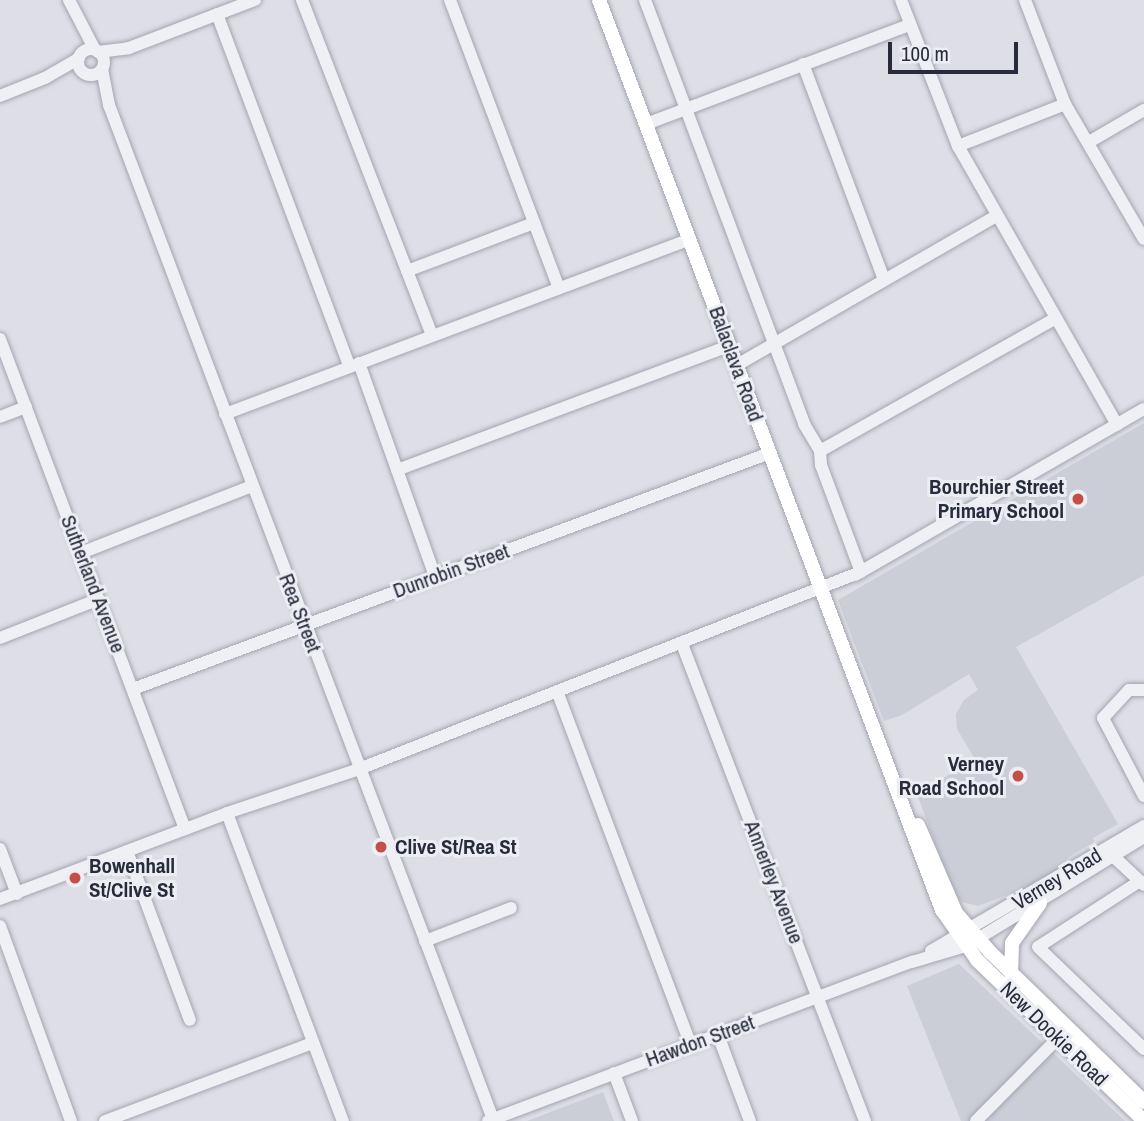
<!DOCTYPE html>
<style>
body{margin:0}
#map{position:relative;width:1144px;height:1121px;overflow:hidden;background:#dddee6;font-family:"Archivo Narrow",sans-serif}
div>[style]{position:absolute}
.built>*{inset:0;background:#cbcdd7}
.roads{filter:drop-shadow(0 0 2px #a3a5af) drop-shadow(0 0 2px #a3a5af)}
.minor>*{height:12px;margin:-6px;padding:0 6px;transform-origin:6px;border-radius:6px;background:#eff0f4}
.minor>.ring{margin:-6px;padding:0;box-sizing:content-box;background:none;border:12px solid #eff0f4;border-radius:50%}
.major>*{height:14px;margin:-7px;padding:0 7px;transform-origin:7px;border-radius:7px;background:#fff}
.dots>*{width:19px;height:19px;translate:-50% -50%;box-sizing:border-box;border:4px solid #eceef4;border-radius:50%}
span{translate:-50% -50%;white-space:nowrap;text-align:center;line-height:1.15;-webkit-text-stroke:6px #eceef4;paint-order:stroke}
.street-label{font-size:21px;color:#272b3b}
.poi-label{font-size:21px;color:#272b3b;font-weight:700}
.right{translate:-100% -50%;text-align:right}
.left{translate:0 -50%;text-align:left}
.scale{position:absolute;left:888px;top:42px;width:130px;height:32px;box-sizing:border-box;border:4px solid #272b3b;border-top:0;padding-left:9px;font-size:21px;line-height:24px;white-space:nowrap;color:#272b3b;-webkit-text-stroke:5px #eceef4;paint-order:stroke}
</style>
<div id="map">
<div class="built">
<i style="clip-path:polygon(1144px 423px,1144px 575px,1016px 647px,1118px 824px,1093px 838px,1094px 842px,1070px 856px,1062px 866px,1021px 890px,978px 906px,962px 902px,954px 894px,917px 794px,975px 759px,957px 729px,956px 714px,964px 700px,978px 690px,969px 674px,902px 715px,884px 721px,838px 600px)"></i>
<i style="clip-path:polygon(959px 964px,1125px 1121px,961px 1121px,907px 986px)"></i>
<i style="clip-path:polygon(603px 1092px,614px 1121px,527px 1121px)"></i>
</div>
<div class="roads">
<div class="minor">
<i style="left:69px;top:0;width:56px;rotate:62.5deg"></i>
<i style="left:302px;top:0;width:360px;rotate:68.8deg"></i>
<i style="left:450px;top:0;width:308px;rotate:69.3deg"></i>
<i style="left:645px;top:0;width:453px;rotate:69.4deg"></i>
<i style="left:804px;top:424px;width:31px;rotate:59deg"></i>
<i style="left:820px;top:451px;width:14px;rotate:86deg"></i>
<i style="left:821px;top:465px;width:114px;rotate:69.5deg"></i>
<i style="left:901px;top:0;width:157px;rotate:68.7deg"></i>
<i style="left:958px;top:146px;width:321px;rotate:60.3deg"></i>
<i style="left:1025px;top:0;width:111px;rotate:69deg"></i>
<i style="left:1065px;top:104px;width:156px;rotate:59.7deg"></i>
<i style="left:217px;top:14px;width:377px;rotate:69.4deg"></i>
<i class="ring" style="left:78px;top:49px;width:14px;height:14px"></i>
<i style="left:98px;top:52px;width:31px;rotate:-7deg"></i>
<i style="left:129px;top:48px;width:135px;rotate:-20.9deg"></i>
<i style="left:803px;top:64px;width:230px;rotate:69.4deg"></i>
<i style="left:102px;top:69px;width:37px;rotate:79deg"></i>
<i style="left:109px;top:105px;width:1084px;rotate:69.26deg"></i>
<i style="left:0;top:96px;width:48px;rotate:-21.8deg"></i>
<i style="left:45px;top:78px;width:39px;rotate:-30deg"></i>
<i style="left:646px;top:124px;width:282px;rotate:-20.6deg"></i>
<i style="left:1089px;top:142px;width:64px;rotate:-30.2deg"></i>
<i style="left:958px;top:146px;width:115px;rotate:-21.4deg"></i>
<i style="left:407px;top:271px;width:136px;rotate:-20.7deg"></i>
<i style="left:0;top:339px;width:524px;rotate:69.32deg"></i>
<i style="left:359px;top:363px;width:227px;rotate:70.4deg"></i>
<i style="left:737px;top:365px;width:299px;rotate:-29.9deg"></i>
<i style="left:225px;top:414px;width:497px;rotate:-20.6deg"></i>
<i style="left:0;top:417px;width:28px;rotate:-21deg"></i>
<i style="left:820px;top:451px;width:271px;rotate:-29.4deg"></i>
<i style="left:397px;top:470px;width:354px;rotate:-20.5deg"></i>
<i style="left:81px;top:553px;width:184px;rotate:-21.4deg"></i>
<i style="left:855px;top:575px;width:333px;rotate:-29.9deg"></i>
<i style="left:0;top:638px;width:106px;rotate:-21.5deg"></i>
<i style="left:682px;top:644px;width:511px;rotate:69.01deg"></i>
<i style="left:133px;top:689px;width:679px;rotate:-20.33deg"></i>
<i style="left:1144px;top:690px;width:15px;rotate:180deg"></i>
<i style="left:1129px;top:690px;width:38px;rotate:133deg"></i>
<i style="left:1103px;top:718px;width:88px;rotate:62.3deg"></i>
<i style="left:557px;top:691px;width:379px;rotate:69.3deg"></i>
<i style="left:227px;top:813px;width:329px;rotate:69.4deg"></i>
<i style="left:0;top:849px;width:48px;rotate:69.3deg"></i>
<i style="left:127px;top:851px;width:180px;rotate:69.6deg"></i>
<i style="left:1113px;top:856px;width:42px;rotate:43.1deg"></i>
<i style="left:1140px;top:881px;width:121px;rotate:147.1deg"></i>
<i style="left:1038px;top:947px;width:147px;rotate:43.9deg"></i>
<i style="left:0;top:899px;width:243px;rotate:-20.7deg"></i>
<i style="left:227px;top:813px;width:139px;rotate:-18.4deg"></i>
<i style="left:359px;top:769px;width:536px;rotate:-21.44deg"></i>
<i style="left:0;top:926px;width:208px;rotate:70deg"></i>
<i style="left:425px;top:941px;width:92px;rotate:-21deg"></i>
<i style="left:931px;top:951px;width:247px;rotate:-30.4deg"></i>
<i style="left:718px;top:1035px;width:92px;rotate:69.6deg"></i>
<i style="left:614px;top:1073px;width:51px;rotate:69.4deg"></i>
<i style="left:105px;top:1121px;width:222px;rotate:-20.6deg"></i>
<i style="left:488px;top:1121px;width:453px;rotate:-20.6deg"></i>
<i style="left:912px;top:962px;width:56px;rotate:-16.5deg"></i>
<i style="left:966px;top:946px;width:209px;rotate:-31.5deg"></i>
<i style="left:976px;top:1121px;width:118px;rotate:-45.3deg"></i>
</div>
<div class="major">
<i style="left:599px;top:0;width:972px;rotate:69.35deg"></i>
<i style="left:942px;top:910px;width:62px;rotate:54.8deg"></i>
<i style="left:978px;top:961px;width:231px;rotate:43.9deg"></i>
<i style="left:918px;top:825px;width:96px;rotate:66.6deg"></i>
<i style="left:956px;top:913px;width:52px;rotate:48.9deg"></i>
<i style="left:990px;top:952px;width:215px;rotate:44.2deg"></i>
<i style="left:1011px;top:974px;width:31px;rotate:-88deg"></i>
<i style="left:1012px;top:943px;width:49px;rotate:-55deg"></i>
</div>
</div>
<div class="dots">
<i style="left:1078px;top:499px;background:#c44f49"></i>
<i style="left:1018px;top:776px;background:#c44f49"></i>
<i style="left:381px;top:847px;background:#c44f49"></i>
<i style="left:75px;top:878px;background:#c44f49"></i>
</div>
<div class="street-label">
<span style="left:736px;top:364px;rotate:70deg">Balaclava Road</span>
<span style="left:451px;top:571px;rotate:-20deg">Dunrobin Street</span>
<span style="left:93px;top:584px;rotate:69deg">Sutherland Avenue</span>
<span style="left:300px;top:613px;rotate:69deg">Rea Street</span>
<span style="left:1057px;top:879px;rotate:-31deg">Verney Road</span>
<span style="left:774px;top:882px;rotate:69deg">Annerley Avenue</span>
<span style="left:1054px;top:1034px;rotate:44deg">New Dookie Road</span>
<span style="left:700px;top:1041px;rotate:-20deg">Hawdon Street</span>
</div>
<div class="poi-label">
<span class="right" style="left:1064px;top:499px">Bourchier Street<br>Primary School</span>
<span class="right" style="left:1004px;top:776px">Verney<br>Road School</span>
<span class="left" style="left:395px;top:847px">Clive St/Rea St</span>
<span class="left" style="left:89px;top:878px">Bowenhall<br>St/Clive St</span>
</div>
<div class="scale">100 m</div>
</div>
